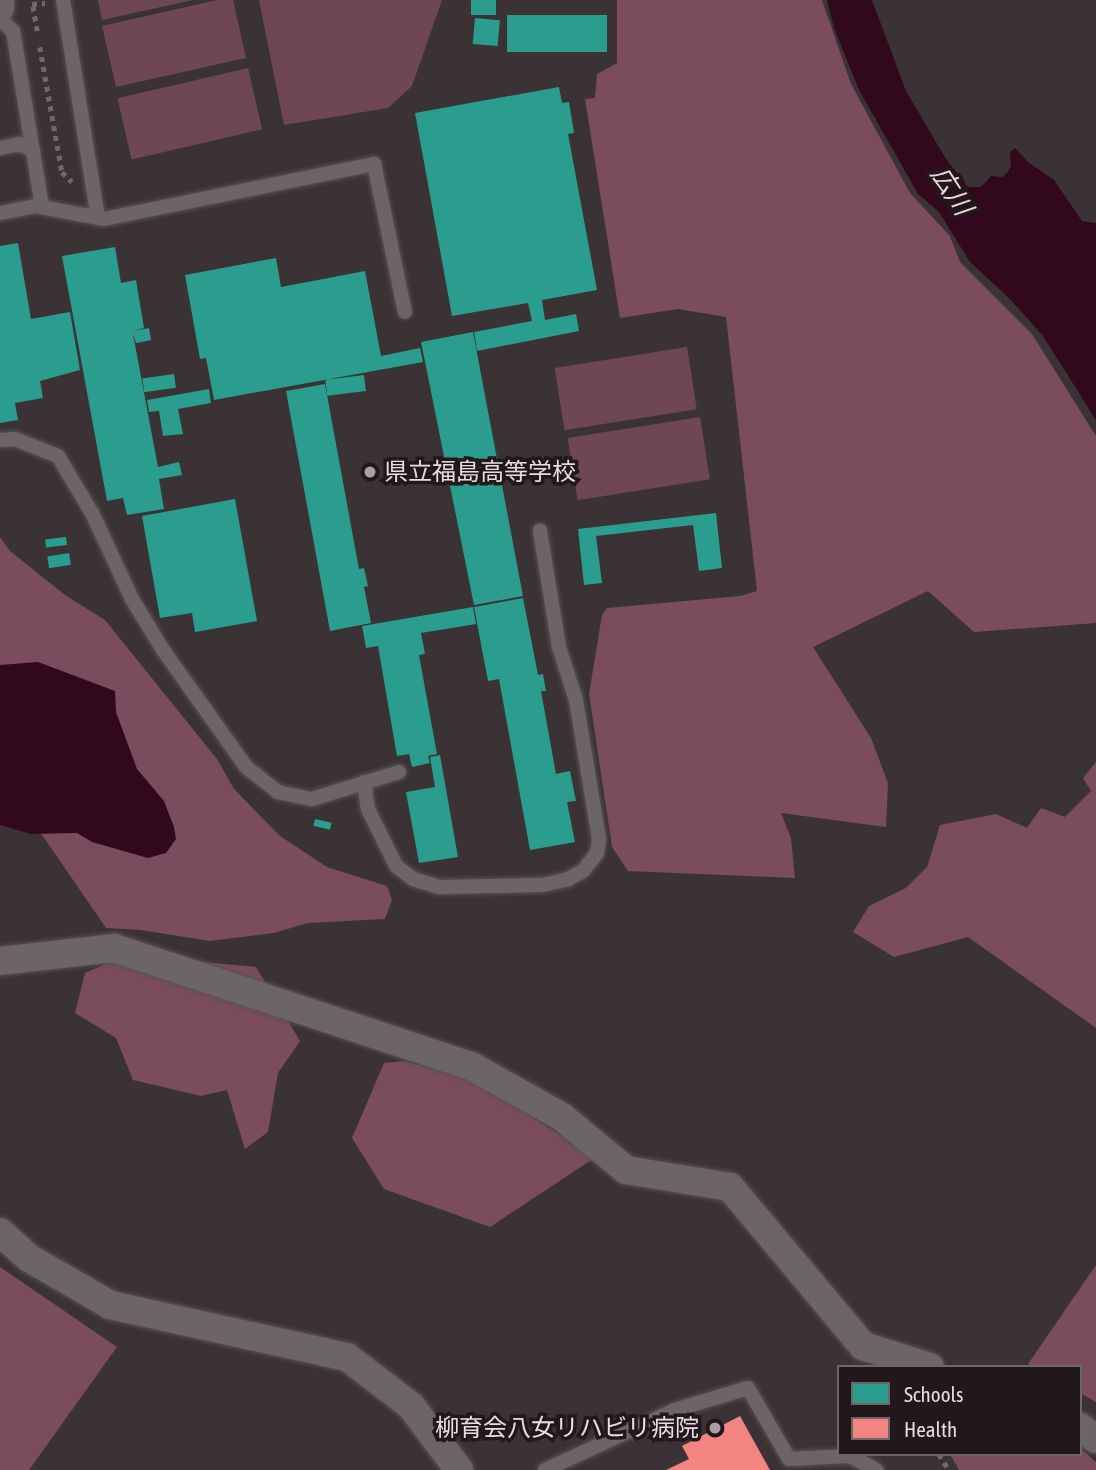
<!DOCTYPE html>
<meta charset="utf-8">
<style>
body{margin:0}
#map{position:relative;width:1096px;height:1470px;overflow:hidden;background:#3a3234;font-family:"Asap Condensed","Noto Sans JP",sans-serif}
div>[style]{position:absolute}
.green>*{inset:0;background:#6f4655;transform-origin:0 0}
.forest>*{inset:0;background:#7b4c5e}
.water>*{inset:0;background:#32091c}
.schools>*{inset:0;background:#2a9d8f;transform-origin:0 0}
.health>*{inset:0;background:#f28482}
.path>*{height:4.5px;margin-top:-2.25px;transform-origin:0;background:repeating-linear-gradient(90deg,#70696b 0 5px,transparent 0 10px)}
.roads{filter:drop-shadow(0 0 2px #595153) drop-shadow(0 0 2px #595153)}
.service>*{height:14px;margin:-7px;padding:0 7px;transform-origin:7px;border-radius:7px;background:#6c6567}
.minor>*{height:28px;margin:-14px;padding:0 14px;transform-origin:14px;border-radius:14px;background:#6c6567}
.dots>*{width:19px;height:19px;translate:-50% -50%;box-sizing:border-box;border:4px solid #20181b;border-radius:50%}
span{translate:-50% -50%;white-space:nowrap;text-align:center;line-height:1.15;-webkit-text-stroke:7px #20181b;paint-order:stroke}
.poi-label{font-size:24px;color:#e7dce0}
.left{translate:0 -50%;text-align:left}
.right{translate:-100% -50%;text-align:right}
.water-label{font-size:26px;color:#f6d2dd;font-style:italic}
.legend{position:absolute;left:837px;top:1365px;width:245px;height:91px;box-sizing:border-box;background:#20181b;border:2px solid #70666a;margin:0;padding:9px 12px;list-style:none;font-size:21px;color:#e7dce0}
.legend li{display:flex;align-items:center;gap:14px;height:35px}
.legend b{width:35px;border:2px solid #70666a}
</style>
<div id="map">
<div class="green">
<i style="clip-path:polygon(98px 0,193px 0,102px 20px)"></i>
<i style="clip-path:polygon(217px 0,233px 0,246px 58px,116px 87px,102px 26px)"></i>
<i style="clip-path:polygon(259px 0,442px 0,412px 86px,388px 108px,284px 125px)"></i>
<i style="left:248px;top:68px;width:63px;height:134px;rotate:77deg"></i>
<i style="left:687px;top:347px;width:63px;height:134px;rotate:81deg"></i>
<i style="left:700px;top:417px;width:63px;height:134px;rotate:81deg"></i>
</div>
<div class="forest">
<i style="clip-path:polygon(617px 0,822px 0,851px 84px,910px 193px,950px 236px,960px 262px,1032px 334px,1096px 436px,1096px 623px,974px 632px,928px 591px,813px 647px,871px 738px,888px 783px,886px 827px,781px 813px,791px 838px,795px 878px,628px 871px,612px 847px,589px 694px,602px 615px,607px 608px,740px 596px,757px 591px,726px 317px,678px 309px,620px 318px,585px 99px,595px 98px,597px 74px,617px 63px)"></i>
<i style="clip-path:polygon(0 537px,10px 551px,65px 595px,105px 620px,217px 759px,234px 789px,280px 836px,327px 867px,387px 886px,392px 900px,385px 919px,308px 923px,274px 933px,210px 941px,141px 930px,106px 928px,36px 826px,0 688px)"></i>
<i style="clip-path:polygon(1096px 762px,1096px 1028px,968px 937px,894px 957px,853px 932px,869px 906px,906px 888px,927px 867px,940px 825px,996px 814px,1027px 828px,1041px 808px,1065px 817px,1091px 791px,1083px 778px)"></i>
<i style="clip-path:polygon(171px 959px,256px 967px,300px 1041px,278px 1073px,268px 1132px,245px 1149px,227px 1090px,201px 1096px,133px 1080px,116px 1038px,75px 1013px,85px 973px,108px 963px)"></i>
<i style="clip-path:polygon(404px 1061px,469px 1078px,596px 1157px,490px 1227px,384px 1189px,352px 1138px,384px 1063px)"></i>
<i style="clip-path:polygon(1096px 1265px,1096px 1402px,1080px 1393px,1080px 1367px,1033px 1367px,1028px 1364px)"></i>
<i style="clip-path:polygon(0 1267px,117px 1347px,29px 1470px,0 1470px)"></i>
<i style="clip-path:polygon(1080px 1448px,1096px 1462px,1096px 1470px,959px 1470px,950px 1454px,1080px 1454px)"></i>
</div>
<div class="water">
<i style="clip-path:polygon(827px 0,872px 0,906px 91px,946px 159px,968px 187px,981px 187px,991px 176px,1002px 177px,1007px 173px,1011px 166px,1010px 152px,1015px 148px,1028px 162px,1054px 180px,1082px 221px,1096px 223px,1096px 420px,1043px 336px,1010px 299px,970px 262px,939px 212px,918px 194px,859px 90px,834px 28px)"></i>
<i style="clip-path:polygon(38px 662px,115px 691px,116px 712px,137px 769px,164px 801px,174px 827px,176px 839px,166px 853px,148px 858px,92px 842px,77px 833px,31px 834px,0 825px,0 665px)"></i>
</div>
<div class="schools">
<i style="left:471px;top:0;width:25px;height:15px"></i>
<i style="left:607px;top:15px;width:37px;height:100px;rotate:90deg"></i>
<i style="left:475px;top:18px;width:25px;height:26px;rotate:5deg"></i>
<i style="clip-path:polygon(559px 87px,562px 103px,569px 102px,574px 133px,568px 134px,597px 290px,542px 300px,545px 320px,576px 314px,579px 331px,477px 351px,474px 332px,532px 321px,528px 303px,452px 316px,415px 113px)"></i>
<i style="clip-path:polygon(18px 243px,31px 319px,70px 312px,80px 370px,40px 381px,43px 398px,15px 403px,18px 420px,0 423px,0 246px)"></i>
<i style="clip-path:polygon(115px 247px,121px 283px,136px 280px,144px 328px,133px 331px,149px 328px,151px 340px,136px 343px,133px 334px,158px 467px,179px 462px,182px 475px,159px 479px,164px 509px,127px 515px,123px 498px,107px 501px,62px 256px)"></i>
<i style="clip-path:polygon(276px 258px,281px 287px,365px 271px,381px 356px,420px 348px,423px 362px,214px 400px,206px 358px,200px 359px,185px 275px)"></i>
<i style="clip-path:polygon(473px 332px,498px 464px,501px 463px,504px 478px,501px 480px,523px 596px,474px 605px,421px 342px)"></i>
<i style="left:174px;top:374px;width:14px;height:32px;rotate:82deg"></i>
<i style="left:364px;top:375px;width:16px;height:39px;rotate:83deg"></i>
<i style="clip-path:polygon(325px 384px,359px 569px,364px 568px,368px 586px,364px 587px,371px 623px,330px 631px,286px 391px)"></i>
<i style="clip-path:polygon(209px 389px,211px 403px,178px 409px,183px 434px,163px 436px,159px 411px,149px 412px,147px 400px)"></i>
<i style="clip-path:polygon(235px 499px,257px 621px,195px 632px,192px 613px,160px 618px,142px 516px)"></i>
<i style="clip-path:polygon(716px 513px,722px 568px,699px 571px,693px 525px,596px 536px,602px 583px,584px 585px,578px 529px)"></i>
<i style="left:66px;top:537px;width:8px;height:21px;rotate:83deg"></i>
<i style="left:69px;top:553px;width:12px;height:22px;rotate:81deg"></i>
<i style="clip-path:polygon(523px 598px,538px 675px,543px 674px,546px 691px,541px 691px,556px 774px,570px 771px,576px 801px,567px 802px,575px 842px,530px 850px,499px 679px,488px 681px,474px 607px)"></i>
<i style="clip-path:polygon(473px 607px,476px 624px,421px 633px,425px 654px,419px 655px,437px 754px,428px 756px,430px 763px,412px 767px,409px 754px,397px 756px,378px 646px,366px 648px,362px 626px)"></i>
<i style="clip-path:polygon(440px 755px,458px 857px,419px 863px,406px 792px,435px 787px,430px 757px)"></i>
<i style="left:315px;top:819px;width:17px;height:7px;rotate:13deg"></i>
</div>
<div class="health">
<i style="clip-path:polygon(740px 1416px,770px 1470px,666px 1470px,689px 1459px,682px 1446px)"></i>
</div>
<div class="path">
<i style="left:37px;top:31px;width:27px;rotate:-100deg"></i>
<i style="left:32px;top:4px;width:13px;rotate:-4deg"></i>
<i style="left:40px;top:47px;width:127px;rotate:80deg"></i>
<i style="left:62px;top:172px;width:14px;rotate:45deg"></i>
<i style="left:939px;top:1454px;width:19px;rotate:58deg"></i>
</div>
<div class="roads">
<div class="service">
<i style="left:63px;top:0;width:221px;rotate:80.9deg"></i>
<i style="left:0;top:19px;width:18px;rotate:43deg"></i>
<i style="left:13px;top:31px;width:178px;rotate:80.6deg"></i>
<i style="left:0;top:148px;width:19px;rotate:-12deg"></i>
<i style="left:19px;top:144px;width:15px;rotate:23deg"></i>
<i style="left:0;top:213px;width:37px;rotate:-11deg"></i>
<i style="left:36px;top:206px;width:69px;rotate:10.8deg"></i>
<i style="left:104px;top:219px;width:276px;rotate:-11.5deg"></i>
<i style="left:374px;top:164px;width:151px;rotate:78.2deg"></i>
<i style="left:0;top:440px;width:15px;rotate:-4deg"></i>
<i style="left:15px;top:439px;width:46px;rotate:21.6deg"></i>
<i style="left:58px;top:456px;width:69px;rotate:59.3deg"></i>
<i style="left:93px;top:515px;width:93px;rotate:65.1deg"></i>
<i style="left:132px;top:599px;width:60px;rotate:58.7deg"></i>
<i style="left:163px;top:650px;width:143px;rotate:54.6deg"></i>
<i style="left:246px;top:767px;width:41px;rotate:38deg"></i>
<i style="left:278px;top:792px;width:35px;rotate:12deg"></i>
<i style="left:312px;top:799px;width:91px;rotate:-17.2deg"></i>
<i style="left:364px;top:782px;width:27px;rotate:82deg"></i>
<i style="left:368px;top:809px;width:64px;rotate:63.8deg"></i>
<i style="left:396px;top:866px;width:21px;rotate:37deg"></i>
<i style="left:413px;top:879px;width:28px;rotate:17deg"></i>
<i style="left:440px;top:887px;width:103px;rotate:-1.1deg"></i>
<i style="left:543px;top:885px;width:26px;rotate:-13deg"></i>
<i style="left:568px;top:879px;width:17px;rotate:-28deg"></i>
<i style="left:583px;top:871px;width:23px;rotate:-52deg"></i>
<i style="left:597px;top:853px;width:14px;rotate:-82deg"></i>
<i style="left:599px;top:839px;width:141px;rotate:-99.4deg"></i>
<i style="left:576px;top:700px;width:56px;rotate:-107.8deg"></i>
<i style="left:559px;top:647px;width:118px;rotate:-99.3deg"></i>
<i style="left:545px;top:1470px;width:143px;rotate:-24.8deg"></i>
<i style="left:675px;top:1410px;width:76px;rotate:-16.8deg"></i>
<i style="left:748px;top:1388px;width:82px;rotate:60deg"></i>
<i style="left:789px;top:1459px;width:61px;rotate:-2.8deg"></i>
<i style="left:850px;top:1456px;width:30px;rotate:28deg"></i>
</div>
<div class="minor">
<i style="left:0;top:8px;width:8px;rotate:-90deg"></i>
<i style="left:0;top:961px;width:115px;rotate:-6.5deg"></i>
<i style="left:114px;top:948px;width:378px;rotate:18.3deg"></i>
<i style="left:473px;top:1067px;width:102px;rotate:29.3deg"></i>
<i style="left:562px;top:1117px;width:83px;rotate:39.6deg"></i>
<i style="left:626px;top:1170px;width:105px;rotate:9.3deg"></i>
<i style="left:730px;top:1187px;width:207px;rotate:50.1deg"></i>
<i style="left:863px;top:1346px;width:70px;rotate:17.4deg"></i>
<i style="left:0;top:1232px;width:39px;rotate:42deg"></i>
<i style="left:29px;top:1258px;width:94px;rotate:30.1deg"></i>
<i style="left:110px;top:1305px;width:243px;rotate:12.4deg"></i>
<i style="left:347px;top:1357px;width:81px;rotate:37.4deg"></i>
<i style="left:411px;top:1406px;width:80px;rotate:53.1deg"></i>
<i style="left:1080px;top:1427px;width:20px;rotate:37deg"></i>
</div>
</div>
<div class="dots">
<i style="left:370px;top:472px;background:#aaa0a4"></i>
<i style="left:715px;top:1428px;background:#aaa0a4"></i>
</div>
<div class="poi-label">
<span class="left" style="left:384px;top:472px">県立福島高等学校</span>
<span class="right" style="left:699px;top:1428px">柳育会八女リハビリ病院</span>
</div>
<div class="water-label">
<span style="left:951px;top:191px;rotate:57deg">広川</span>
</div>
<ul class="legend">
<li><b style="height:19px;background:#2a9d8f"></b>Schools</li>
<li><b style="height:19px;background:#f28482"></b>Health</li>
</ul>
</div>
